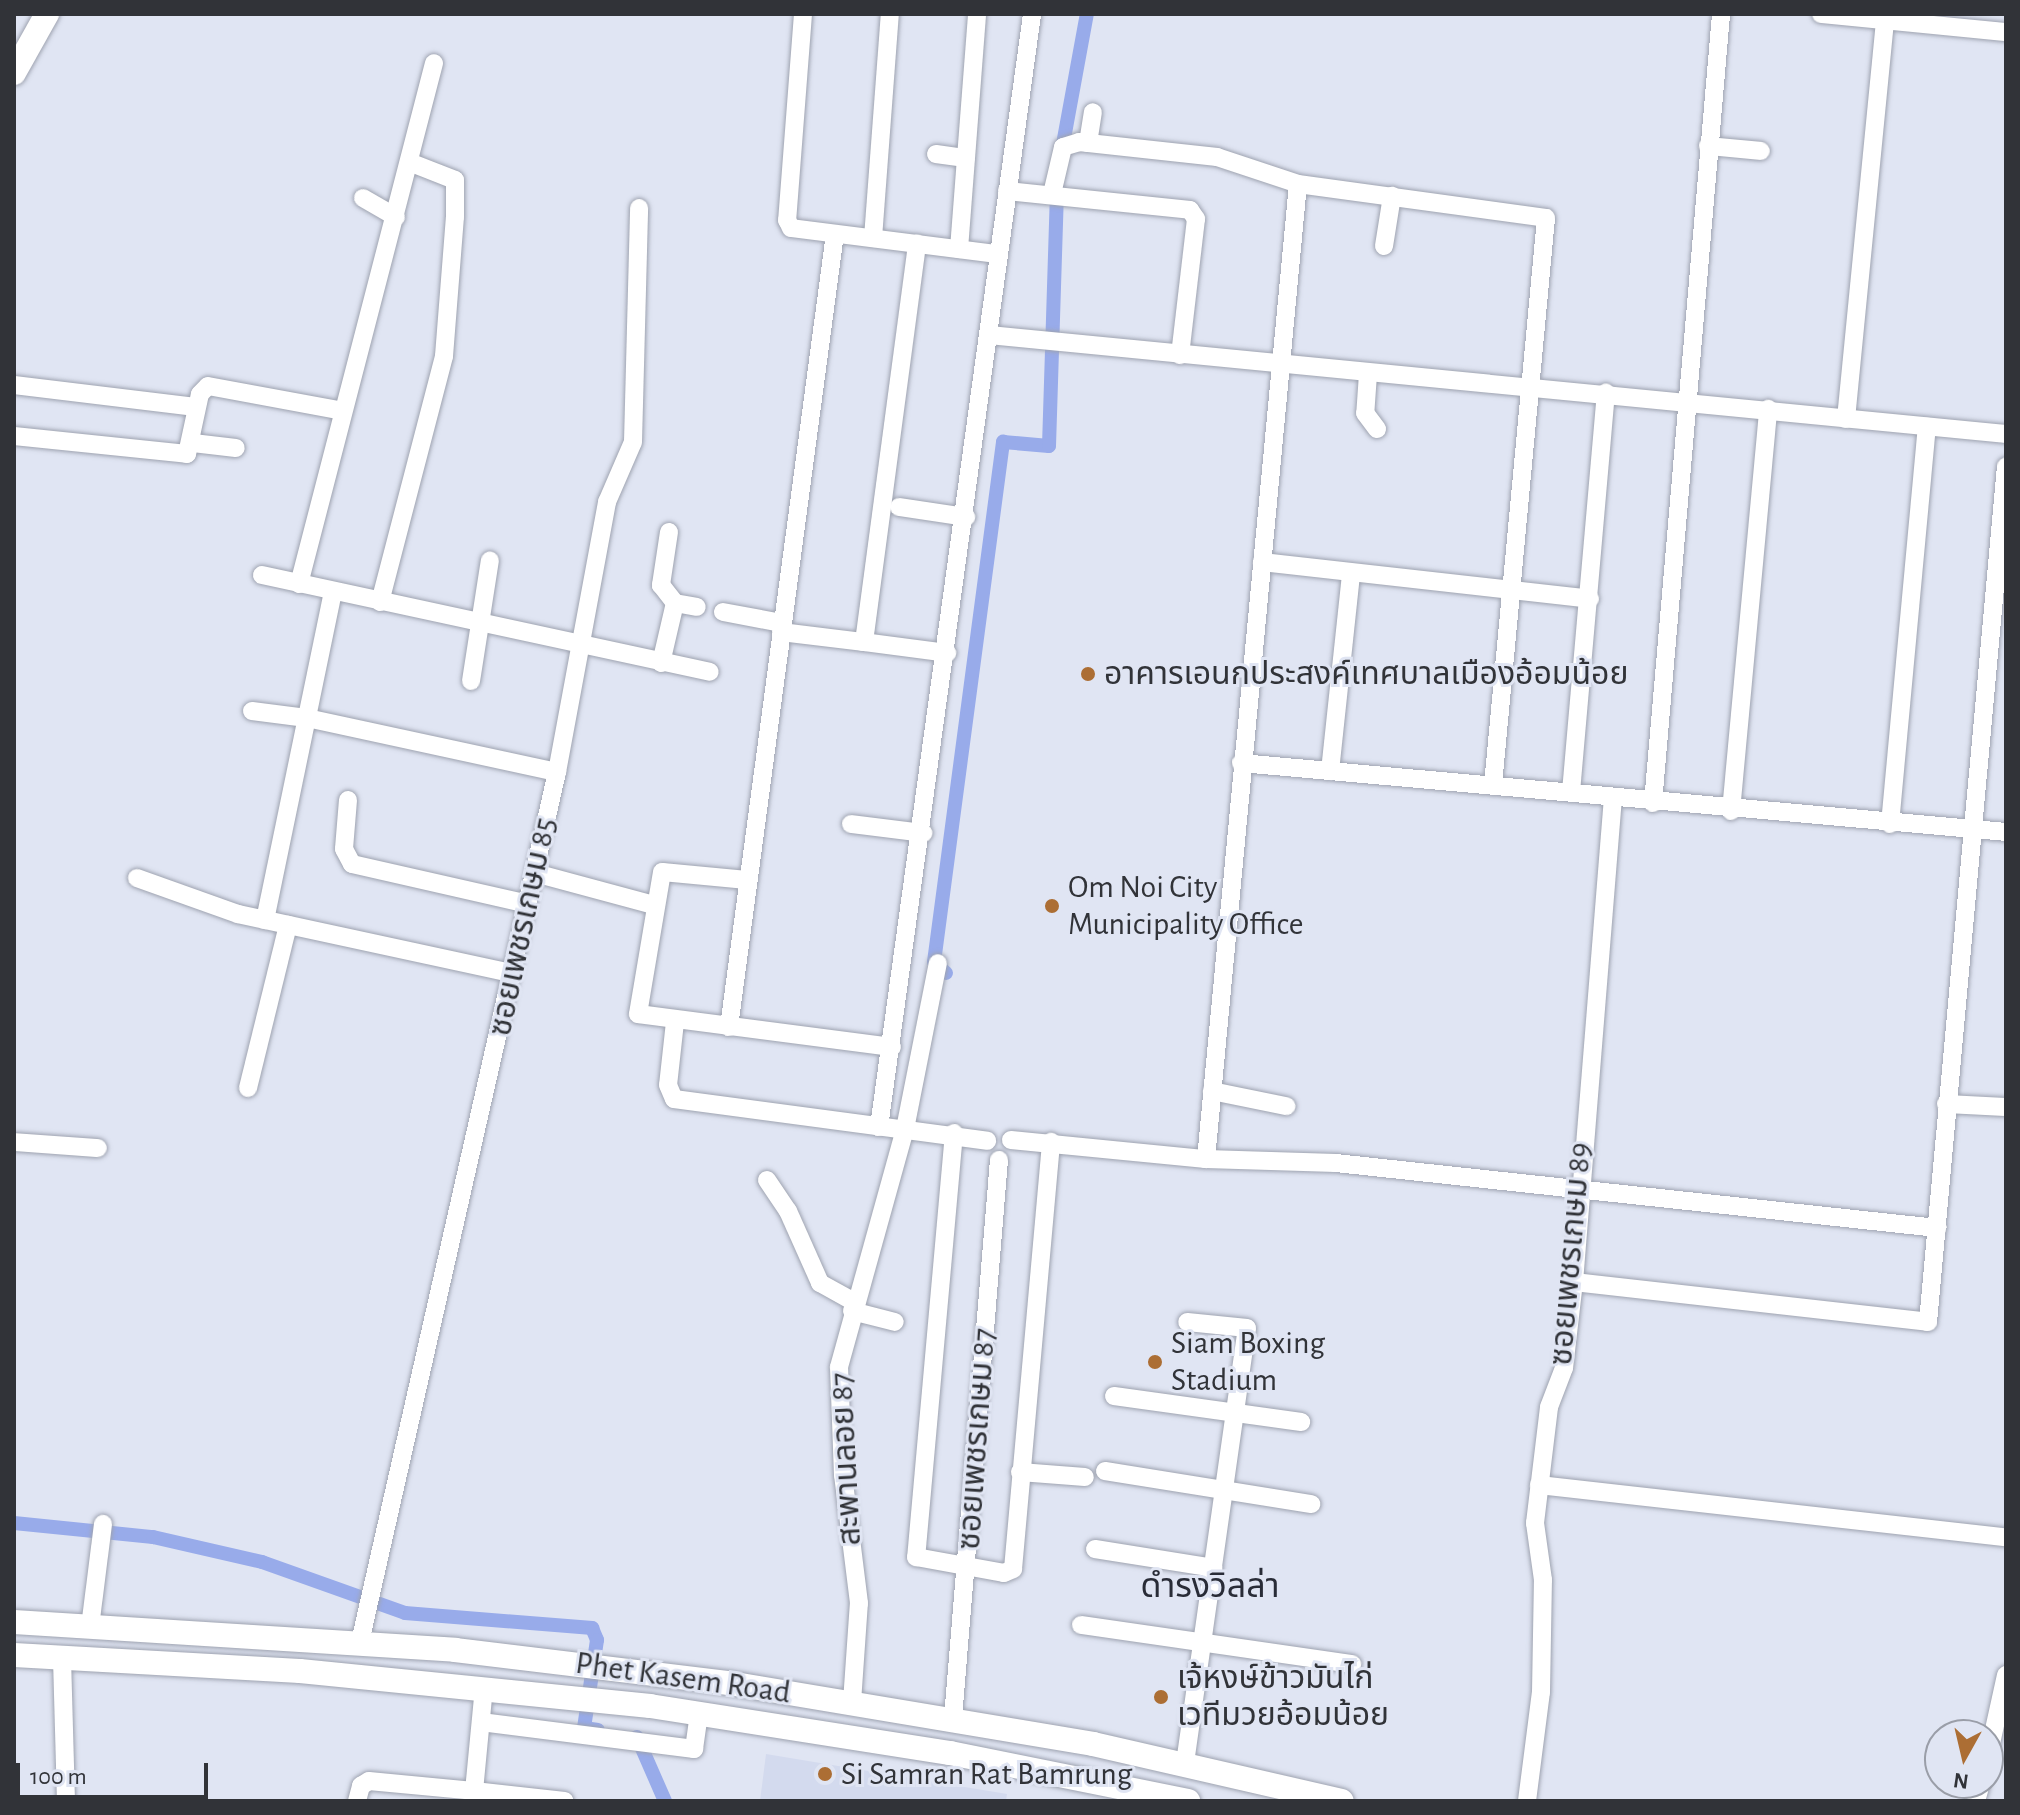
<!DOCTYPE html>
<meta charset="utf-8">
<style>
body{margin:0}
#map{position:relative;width:2020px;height:1815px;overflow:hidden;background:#e0e5f3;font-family:"Alegreya Sans","Noto Sans Thai",sans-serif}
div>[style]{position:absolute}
.built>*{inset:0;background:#d3daee}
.canal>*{height:14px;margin:-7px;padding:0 7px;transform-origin:7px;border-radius:7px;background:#98abea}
.roads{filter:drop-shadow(0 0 2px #9ea3b0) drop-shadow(0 0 2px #9ea3b0)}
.minor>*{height:18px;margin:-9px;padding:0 9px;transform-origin:9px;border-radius:9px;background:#fff}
.major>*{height:24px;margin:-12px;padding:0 12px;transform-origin:12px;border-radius:12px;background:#fff}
.dots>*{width:22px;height:22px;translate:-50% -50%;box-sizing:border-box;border:4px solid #e0e5f3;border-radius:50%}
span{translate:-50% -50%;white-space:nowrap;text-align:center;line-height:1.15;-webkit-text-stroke:6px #e0e5f3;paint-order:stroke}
.poi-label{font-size:32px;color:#313338}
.left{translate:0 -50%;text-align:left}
.street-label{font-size:32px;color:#313338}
.neighbourhood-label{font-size:34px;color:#292c37}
.frame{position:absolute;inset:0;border:16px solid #313338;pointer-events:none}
.north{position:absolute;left:1924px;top:1719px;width:80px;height:80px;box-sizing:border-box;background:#e0e5f3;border:2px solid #9a9ea8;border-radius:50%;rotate:188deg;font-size:22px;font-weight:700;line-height:32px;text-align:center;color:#313338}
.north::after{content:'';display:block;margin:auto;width:28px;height:36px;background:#ac6e34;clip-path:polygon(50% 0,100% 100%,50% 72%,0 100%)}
.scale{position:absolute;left:16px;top:1763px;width:192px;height:36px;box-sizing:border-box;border:4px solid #313338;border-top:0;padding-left:10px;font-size:24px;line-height:28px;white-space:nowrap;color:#313338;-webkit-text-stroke:6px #e0e5f3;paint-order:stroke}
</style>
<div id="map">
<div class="built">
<i style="clip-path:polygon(766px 1754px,1007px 1794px,1006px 1801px,760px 1801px)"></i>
</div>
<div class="canal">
<i style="left:1061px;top:155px;width:143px;rotate:-79.6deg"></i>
<i style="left:946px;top:973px;width:16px;rotate:-137deg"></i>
<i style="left:934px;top:962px;width:525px;rotate:-82.44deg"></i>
<i style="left:1003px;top:442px;width:46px;rotate:5deg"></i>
<i style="left:1049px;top:446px;width:258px;rotate:-88.2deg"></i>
<i style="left:14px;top:1523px;width:140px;rotate:5.8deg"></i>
<i style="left:153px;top:1537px;width:112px;rotate:12.9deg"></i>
<i style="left:262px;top:1562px;width:152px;rotate:19.6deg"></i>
<i style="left:405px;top:1613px;width:188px;rotate:4.6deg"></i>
<i style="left:592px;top:1628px;width:13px;rotate:67deg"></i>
<i style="left:597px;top:1640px;width:89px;rotate:98.4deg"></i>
<i style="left:584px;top:1728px;width:14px;rotate:8deg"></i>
<i style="left:637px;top:1737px;width:70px;rotate:66.4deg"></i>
</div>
<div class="roads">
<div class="minor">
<i style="left:803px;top:14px;width:207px;rotate:94.4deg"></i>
<i style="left:787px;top:220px;width:9px;rotate:63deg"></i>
<i style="left:791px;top:228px;width:209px;rotate:7.2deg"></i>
<i style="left:1821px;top:14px;width:186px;rotate:5.6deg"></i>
<i style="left:1088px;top:143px;width:31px;rotate:-81deg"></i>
<i style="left:1708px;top:146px;width:53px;rotate:5.4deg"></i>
<i style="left:936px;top:154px;width:30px;rotate:8deg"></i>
<i style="left:1007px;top:191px;width:184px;rotate:5.9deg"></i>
<i style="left:1190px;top:210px;width:11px;rotate:56deg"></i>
<i style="left:1196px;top:219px;width:137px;rotate:96.7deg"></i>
<i style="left:1052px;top:194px;width:48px;rotate:-76.8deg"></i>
<i style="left:1063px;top:147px;width:17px;rotate:-17deg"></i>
<i style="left:1079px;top:142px;width:139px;rotate:6.2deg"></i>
<i style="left:1217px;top:157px;width:85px;rotate:18.4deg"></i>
<i style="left:1298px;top:184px;width:250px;rotate:7.8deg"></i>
<i style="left:1546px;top:218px;width:569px;rotate:95.34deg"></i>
<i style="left:363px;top:198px;width:38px;rotate:30deg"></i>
<i style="left:873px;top:238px;width:225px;rotate:-85.7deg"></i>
<i style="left:1384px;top:246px;width:51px;rotate:-80.9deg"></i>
<i style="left:959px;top:249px;width:236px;rotate:-85.6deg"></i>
<i style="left:989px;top:335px;width:1022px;rotate:5.56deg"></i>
<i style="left:1368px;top:374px;width:39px;rotate:94deg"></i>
<i style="left:1365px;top:413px;width:20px;rotate:53deg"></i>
<i style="left:14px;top:385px;width:183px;rotate:6.9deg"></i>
<i style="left:1846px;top:419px;width:400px;rotate:-84.4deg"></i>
<i style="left:14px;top:436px;width:174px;rotate:5.9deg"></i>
<i style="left:187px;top:454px;width:61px;rotate:-77.8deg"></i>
<i style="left:200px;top:394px;width:11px;rotate:-45deg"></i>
<i style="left:208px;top:386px;width:137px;rotate:10.5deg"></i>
<i style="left:193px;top:443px;width:43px;rotate:6.6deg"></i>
<i style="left:899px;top:507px;width:68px;rotate:8.5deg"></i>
<i style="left:669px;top:532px;width:54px;rotate:98.6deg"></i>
<i style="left:661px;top:585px;width:23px;rotate:52deg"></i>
<i style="left:675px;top:603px;width:22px;rotate:10deg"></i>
<i style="left:1262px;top:562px;width:330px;rotate:6.4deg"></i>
<i style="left:262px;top:575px;width:458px;rotate:12.2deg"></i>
<i style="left:299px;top:584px;width:538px;rotate:-75.47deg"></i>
<i style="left:380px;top:602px;width:254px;rotate:-75.4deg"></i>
<i style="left:444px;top:356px;width:139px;rotate:-85.5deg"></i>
<i style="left:455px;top:217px;width:37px;rotate:-90deg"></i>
<i style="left:455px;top:180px;width:49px;rotate:-158.6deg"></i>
<i style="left:723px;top:612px;width:60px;rotate:10.6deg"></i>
<i style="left:781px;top:632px;width:84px;rotate:6.9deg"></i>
<i style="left:864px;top:642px;width:402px;rotate:-82.4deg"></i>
<i style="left:864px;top:642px;width:84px;rotate:7.5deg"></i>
<i style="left:661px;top:663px;width:62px;rotate:-76.9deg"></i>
<i style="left:471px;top:681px;width:122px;rotate:-81.1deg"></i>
<i style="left:252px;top:711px;width:55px;rotate:7.3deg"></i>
<i style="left:307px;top:718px;width:256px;rotate:12.2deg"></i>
<i style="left:1241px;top:763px;width:768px;rotate:5.15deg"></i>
<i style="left:1330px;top:771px;width:199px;rotate:-83.9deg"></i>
<i style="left:1571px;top:792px;width:401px;rotate:-85deg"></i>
<i style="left:348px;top:800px;width:49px;rotate:94.7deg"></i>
<i style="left:344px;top:849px;width:17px;rotate:62deg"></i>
<i style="left:352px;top:864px;width:180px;rotate:12.8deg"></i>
<i style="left:1653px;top:803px;width:792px;rotate:-85.07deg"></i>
<i style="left:1731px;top:811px;width:404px;rotate:-84.7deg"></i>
<i style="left:851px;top:824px;width:73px;rotate:7.1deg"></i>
<i style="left:1890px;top:824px;width:399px;rotate:-84.7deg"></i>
<i style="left:535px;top:873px;width:123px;rotate:15.1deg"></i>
<i style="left:137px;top:878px;width:107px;rotate:19.6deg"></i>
<i style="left:238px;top:914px;width:279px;rotate:12.2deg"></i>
<i style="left:747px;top:880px;width:85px;rotate:-174.6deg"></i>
<i style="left:662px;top:872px;width:144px;rotate:99.6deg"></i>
<i style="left:638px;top:1014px;width:256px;rotate:7.4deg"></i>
<i style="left:265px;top:920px;width:335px;rotate:-78.3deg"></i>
<i style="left:675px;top:1022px;width:63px;rotate:96.3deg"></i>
<i style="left:668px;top:1085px;width:15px;rotate:67deg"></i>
<i style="left:674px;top:1099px;width:316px;rotate:7.6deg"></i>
<i style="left:729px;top:1027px;width:800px;rotate:-82.39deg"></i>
<i style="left:248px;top:1088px;width:168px;rotate:-76.2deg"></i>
<i style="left:1212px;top:1091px;width:76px;rotate:11.5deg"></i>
<i style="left:1946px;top:1104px;width:60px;rotate:2.9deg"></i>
<i style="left:879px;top:1127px;width:1123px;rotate:-82.17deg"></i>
<i style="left:954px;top:1133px;width:426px;rotate:95.1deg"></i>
<i style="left:916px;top:1557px;width:89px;rotate:10.3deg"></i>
<i style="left:1004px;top:1573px;width:10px;rotate:-24deg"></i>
<i style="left:1013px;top:1569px;width:429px;rotate:-84.9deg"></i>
<i style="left:1011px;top:1140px;width:196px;rotate:5.6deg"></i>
<i style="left:1206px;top:1159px;width:130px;rotate:1.8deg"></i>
<i style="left:1336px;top:1163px;width:605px;rotate:6.17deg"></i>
<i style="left:14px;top:1142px;width:84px;rotate:4.1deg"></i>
<i style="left:1206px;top:1159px;width:979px;rotate:-84.61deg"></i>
<i style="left:767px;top:1180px;width:37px;rotate:56deg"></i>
<i style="left:788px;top:1211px;width:79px;rotate:66deg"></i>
<i style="left:820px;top:1283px;width:39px;rotate:29deg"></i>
<i style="left:1574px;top:1282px;width:356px;rotate:6.4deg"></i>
<i style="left:1928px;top:1322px;width:859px;rotate:-84.79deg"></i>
<i style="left:852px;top:1311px;width:44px;rotate:14.3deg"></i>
<i style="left:1114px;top:1396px;width:189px;rotate:7.9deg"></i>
<i style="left:1105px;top:1471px;width:209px;rotate:9.1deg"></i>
<i style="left:1020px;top:1472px;width:65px;rotate:4.4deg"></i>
<i style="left:1539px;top:1485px;width:470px;rotate:6.4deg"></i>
<i style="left:1095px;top:1549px;width:120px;rotate:9.1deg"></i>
<i style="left:1081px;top:1625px;width:274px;rotate:8.2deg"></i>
<i style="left:90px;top:1627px;width:104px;rotate:-82.8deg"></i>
<i style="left:360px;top:1642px;width:892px;rotate:-77.24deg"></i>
<i style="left:557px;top:772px;width:275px;rotate:-79.5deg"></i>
<i style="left:607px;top:502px;width:65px;rotate:-66.6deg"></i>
<i style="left:633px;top:442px;width:234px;rotate:-88.5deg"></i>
<i style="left:62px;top:1658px;width:143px;rotate:88.4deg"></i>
<i style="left:484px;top:1687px;width:104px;rotate:95.5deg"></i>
<i style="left:474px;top:1791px;width:91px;rotate:6.3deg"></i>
<i style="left:852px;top:1702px;width:99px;rotate:-86deg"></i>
<i style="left:859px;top:1603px;width:129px;rotate:-97.1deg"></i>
<i style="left:843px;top:1475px;width:108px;rotate:-92.1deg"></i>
<i style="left:839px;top:1367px;width:247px;rotate:-74.5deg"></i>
<i style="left:905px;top:1129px;width:169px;rotate:-78.8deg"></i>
<i style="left:953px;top:1718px;width:560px;rotate:-85.29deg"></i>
<i style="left:481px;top:1722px;width:215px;rotate:7.2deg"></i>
<i style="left:694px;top:1749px;width:36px;rotate:-82deg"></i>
<i style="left:1988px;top:1757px;width:84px;rotate:-77.6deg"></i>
<i style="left:1185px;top:1763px;width:439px;rotate:-81.9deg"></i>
<i style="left:1247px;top:1328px;width:60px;rotate:-174.3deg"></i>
<i style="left:357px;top:1801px;width:16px;rotate:-75deg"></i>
<i style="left:361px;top:1786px;width:9px;rotate:-32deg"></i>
<i style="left:369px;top:1781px;width:105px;rotate:5.4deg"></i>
<i style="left:1527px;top:1801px;width:110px;rotate:-82.7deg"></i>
<i style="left:1541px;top:1692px;width:112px;rotate:-89deg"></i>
<i style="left:1543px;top:1580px;width:58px;rotate:-98deg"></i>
<i style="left:1535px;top:1523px;width:117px;rotate:-83.1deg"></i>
<i style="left:1549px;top:1407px;width:42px;rotate:-69deg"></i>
<i style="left:1564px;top:1368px;width:87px;rotate:-83.4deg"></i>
<i style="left:1574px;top:1282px;width:485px;rotate:-85.4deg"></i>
<i style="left:1976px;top:1801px;width:19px;rotate:-74deg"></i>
</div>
<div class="major">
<i style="left:14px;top:73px;width:68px;rotate:-60.8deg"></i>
<i style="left:14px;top:1622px;width:442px;rotate:3.6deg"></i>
<i style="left:455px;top:1650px;width:276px;rotate:6.9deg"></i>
<i style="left:729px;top:1683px;width:369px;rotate:9.5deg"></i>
<i style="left:1093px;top:1744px;width:255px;rotate:12.9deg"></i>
<i style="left:14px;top:1655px;width:286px;rotate:3.2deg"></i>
<i style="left:300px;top:1671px;width:352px;rotate:5.7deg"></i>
<i style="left:650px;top:1706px;width:304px;rotate:8.9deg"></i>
<i style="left:950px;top:1753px;width:243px;rotate:11.4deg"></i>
</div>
</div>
<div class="dots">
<i style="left:1088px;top:674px;background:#ac6e34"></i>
<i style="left:1052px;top:906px;background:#ac6e34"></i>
<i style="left:1155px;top:1362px;background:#ac6e34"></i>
<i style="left:1161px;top:1697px;background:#ac6e34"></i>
<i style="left:825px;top:1774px;background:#ac6e34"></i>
</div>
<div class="poi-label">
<span class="left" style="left:1104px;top:674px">อาคารเอนกประสงค์เทศบาลเมืองอ้อมน้อย</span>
<span class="left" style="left:1068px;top:906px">Om Noi City<br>Municipality Office</span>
<span class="left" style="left:1171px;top:1362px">Siam Boxing<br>Stadium</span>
<span class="left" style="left:1177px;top:1697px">เจ้หงษ์ข้าวมันไก่<br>เวทีมวยอ้อมน้อย</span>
<span class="left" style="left:841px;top:1774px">Si Samran Rat Bamrung</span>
</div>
<div class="street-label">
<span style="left:523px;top:927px;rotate:-78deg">ซอยเพชรเกษม 85</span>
<span style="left:1571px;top:1254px;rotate:-85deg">ซอยเพชรเกษม 89</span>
<span style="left:977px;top:1439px;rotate:-86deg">ซอยเพชรเกษม 87</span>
<span style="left:846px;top:1459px;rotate:-93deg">สะพานลอย 87</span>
<span style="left:683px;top:1678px;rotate:8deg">Phet Kasem Road</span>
</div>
<div class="neighbourhood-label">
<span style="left:1210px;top:1588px">ดำรงวิลล่า</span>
</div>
<div class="frame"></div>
<div class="north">N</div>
<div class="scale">100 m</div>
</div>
